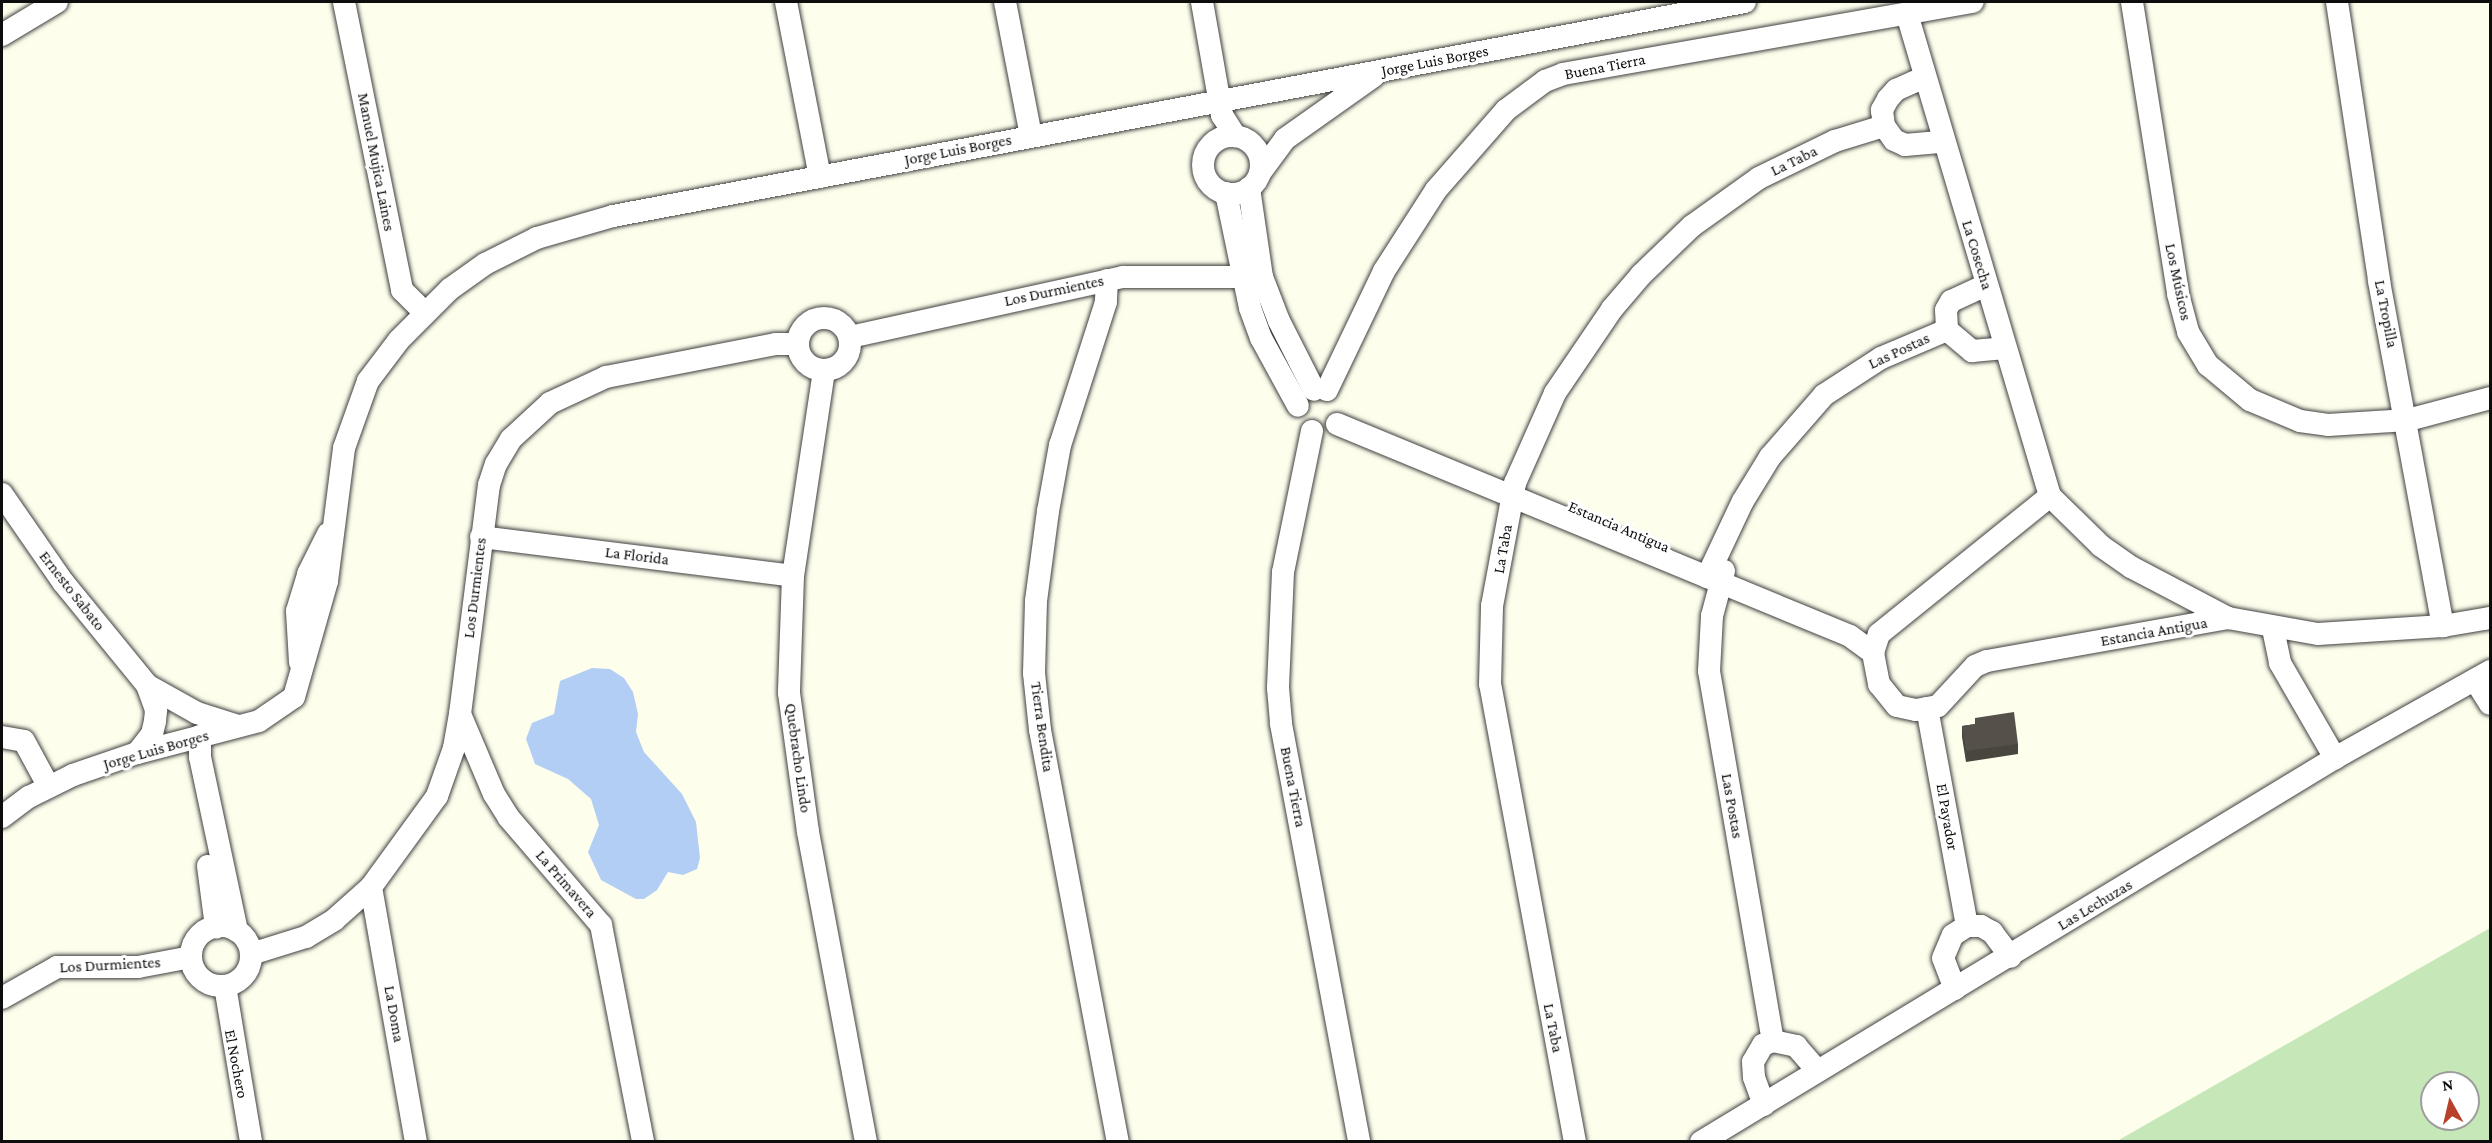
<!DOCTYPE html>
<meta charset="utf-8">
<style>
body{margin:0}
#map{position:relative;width:2492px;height:1143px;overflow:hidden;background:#fefeed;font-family:"Crimson Pro",serif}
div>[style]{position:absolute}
.green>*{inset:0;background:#c6e8b8}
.water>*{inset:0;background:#b3cef4}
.roads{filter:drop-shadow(0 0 2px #404040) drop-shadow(0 0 2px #404040)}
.minor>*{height:22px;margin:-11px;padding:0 11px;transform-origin:11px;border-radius:11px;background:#fff}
.minor>.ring{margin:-11px;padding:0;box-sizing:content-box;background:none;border:22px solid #fff;border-radius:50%}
.wall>*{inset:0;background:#49453f}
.building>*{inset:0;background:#555049}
span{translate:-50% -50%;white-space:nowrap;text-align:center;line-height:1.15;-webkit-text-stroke:6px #fff;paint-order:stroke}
.street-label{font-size:16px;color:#0d0d0d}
.frame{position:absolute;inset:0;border:3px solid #0d0d0d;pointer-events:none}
.north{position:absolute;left:2420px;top:1071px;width:60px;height:60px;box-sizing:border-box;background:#fff;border:2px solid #9e9e9e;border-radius:50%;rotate:352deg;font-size:16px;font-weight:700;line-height:24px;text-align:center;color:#0d0d0d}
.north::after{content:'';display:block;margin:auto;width:21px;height:27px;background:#b84229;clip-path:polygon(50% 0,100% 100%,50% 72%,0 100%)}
</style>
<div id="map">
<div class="green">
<i style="clip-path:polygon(evenodd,2490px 928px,2490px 1141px,2117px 1141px,2490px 928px,2432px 1083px,2468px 1083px,2468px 1119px,2432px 1119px,2432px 1083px)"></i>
</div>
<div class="water">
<i style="clip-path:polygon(592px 668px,610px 669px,624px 678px,633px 692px,638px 714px,636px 732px,644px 752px,682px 794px,696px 822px,700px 858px,697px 869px,683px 875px,668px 872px,657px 890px,644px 899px,636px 899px,601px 880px,588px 852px,599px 825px,591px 799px,568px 779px,535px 764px,526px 739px,532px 723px,554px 714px,560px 681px)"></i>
</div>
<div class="roads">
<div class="minor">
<i style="left:344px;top:2px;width:294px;rotate:78.6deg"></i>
<i style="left:402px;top:290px;width:33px;rotate:45deg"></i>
<i style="left:786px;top:2px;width:178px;rotate:79deg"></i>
<i style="left:1005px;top:2px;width:136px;rotate:79deg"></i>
<i style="left:1202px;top:2px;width:115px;rotate:80deg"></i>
<i style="left:1222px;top:115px;width:25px;rotate:58deg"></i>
<i style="left:2132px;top:2px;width:296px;rotate:81deg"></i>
<i style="left:2178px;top:294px;width:39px;rotate:75deg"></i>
<i style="left:2188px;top:332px;width:39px;rotate:59deg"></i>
<i style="left:2208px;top:365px;width:55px;rotate:39.8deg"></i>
<i style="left:2250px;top:400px;width:54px;rotate:22.8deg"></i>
<i style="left:2300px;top:421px;width:28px;rotate:8deg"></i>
<i style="left:2328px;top:425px;width:80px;rotate:-3.6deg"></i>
<i style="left:2408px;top:420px;width:85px;rotate:-15deg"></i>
<i style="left:2337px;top:2px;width:282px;rotate:81.4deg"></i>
<i style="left:2379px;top:281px;width:351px;rotate:79.5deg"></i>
<i style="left:1907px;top:14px;width:503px;rotate:73.48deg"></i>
<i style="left:2050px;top:496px;width:71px;rotate:44.4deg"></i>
<i style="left:2101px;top:546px;width:37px;rotate:35deg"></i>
<i style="left:2131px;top:567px;width:110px;rotate:27.7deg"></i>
<i style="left:2px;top:35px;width:64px;rotate:-31deg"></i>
<i style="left:1925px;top:77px;width:32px;rotate:156deg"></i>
<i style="left:1896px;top:90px;width:12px;rotate:132deg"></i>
<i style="left:1888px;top:99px;width:13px;rotate:119deg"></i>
<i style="left:1882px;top:110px;width:16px;rotate:83deg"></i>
<i style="left:1884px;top:126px;width:17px;rotate:54deg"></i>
<i style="left:1894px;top:140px;width:12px;rotate:24deg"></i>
<i style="left:1905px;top:145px;width:37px;rotate:-5deg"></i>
<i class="ring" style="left:1203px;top:136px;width:36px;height:36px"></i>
<i style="left:1260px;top:173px;width:42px;rotate:-53.7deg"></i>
<i style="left:1285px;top:139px;width:109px;rotate:-35.3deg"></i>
<i style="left:1249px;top:188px;width:90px;rotate:81.7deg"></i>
<i style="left:1262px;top:277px;width:47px;rotate:68.9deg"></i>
<i style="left:1279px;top:321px;width:77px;rotate:63.1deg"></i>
<i style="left:1226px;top:193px;width:117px;rotate:78.2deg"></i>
<i style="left:1250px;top:308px;width:32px;rotate:70deg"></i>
<i style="left:1261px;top:338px;width:77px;rotate:61.4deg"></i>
<i style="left:1107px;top:280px;width:22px;rotate:93deg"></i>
<i style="left:1106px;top:302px;width:150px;rotate:107.8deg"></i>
<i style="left:1060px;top:445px;width:67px;rotate:100.3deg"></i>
<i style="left:1048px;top:511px;width:91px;rotate:97.6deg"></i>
<i style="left:1036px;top:601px;width:72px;rotate:91.6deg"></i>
<i style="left:1034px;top:673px;width:57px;rotate:84deg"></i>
<i style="left:1040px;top:730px;width:419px;rotate:79.3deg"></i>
<i style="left:1986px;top:285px;width:38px;rotate:155deg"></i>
<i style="left:1951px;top:301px;width:10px;rotate:119deg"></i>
<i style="left:1946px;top:310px;width:20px;rotate:87deg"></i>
<i style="left:1947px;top:330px;width:33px;rotate:40deg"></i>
<i style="left:1972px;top:351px;width:33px;rotate:-5deg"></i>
<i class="ring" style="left:798px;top:318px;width:30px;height:30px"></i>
<i style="left:850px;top:337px;width:280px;rotate:-12.4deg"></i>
<i style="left:1123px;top:277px;width:139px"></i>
<i style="left:824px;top:371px;width:207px;rotate:98.6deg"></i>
<i style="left:793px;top:576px;width:117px;rotate:92deg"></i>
<i style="left:789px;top:693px;width:140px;rotate:82.2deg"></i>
<i style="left:808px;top:832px;width:315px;rotate:79.4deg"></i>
<i style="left:1327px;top:390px;width:132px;rotate:-64.4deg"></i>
<i style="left:1384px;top:271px;width:96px;rotate:-57.3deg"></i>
<i style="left:1436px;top:190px;width:106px;rotate:-48.8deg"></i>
<i style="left:1506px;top:110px;width:49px;rotate:-36.6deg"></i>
<i style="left:1545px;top:81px;width:19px;rotate:-21deg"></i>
<i style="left:1563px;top:74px;width:416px;rotate:-10deg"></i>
<i style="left:1337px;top:424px;width:555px;rotate:22.45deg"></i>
<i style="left:1850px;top:636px;width:29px;rotate:36deg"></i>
<i style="left:1312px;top:431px;width:144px;rotate:101.6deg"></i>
<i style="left:1283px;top:572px;width:116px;rotate:92.5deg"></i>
<i style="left:1278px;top:688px;width:36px;rotate:85deg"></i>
<i style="left:1281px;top:724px;width:425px;rotate:79.4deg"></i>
<i style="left:2px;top:494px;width:107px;rotate:55.3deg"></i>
<i style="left:63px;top:582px;width:133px;rotate:50.8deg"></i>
<i style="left:147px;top:685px;width:27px;rotate:70deg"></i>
<i style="left:156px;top:710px;width:11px;rotate:95deg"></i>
<i style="left:155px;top:721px;width:13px;rotate:103deg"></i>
<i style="left:152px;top:734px;width:24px;rotate:128deg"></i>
<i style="left:481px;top:537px;width:314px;rotate:7.1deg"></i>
<i style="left:1724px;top:571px;width:47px;rotate:104.9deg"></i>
<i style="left:1712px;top:616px;width:55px;rotate:93.1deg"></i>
<i style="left:1709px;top:671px;width:375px;rotate:80.2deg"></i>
<i style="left:1707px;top:577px;width:84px;rotate:-64.7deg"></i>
<i style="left:1743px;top:501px;width:52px;rotate:-58.5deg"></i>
<i style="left:1770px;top:457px;width:82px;rotate:-48.9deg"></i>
<i style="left:1824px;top:395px;width:68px;rotate:-33deg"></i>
<i style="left:1881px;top:358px;width:72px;rotate:-23deg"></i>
<i style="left:2273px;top:629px;width:35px;rotate:78deg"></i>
<i style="left:2280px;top:663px;width:110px;rotate:59.9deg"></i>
<i style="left:1879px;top:634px;width:20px;rotate:108deg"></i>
<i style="left:1873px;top:653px;width:32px;rotate:79deg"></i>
<i style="left:1879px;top:684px;width:28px;rotate:51deg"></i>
<i style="left:1897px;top:706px;width:19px;rotate:12deg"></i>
<i style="left:1916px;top:710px;width:22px;rotate:-10deg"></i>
<i style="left:1938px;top:706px;width:54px;rotate:-47.2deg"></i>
<i style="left:1975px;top:666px;width:13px;rotate:-23deg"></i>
<i style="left:1987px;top:661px;width:245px;rotate:-10.1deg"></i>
<i style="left:2228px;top:618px;width:91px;rotate:10.1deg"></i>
<i style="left:2318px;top:634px;width:125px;rotate:-3.7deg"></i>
<i style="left:2443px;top:626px;width:48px;rotate:-9.7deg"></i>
<i style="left:1879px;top:634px;width:220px;rotate:-38.9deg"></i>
<i style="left:300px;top:662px;width:51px;rotate:-93.4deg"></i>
<i style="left:297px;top:611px;width:39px;rotate:-73deg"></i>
<i style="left:308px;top:574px;width:45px;rotate:-63.4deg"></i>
<i style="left:2475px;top:680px;width:28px;rotate:58deg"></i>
<i style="left:147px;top:685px;width:57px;rotate:29.2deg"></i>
<i style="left:197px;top:713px;width:43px;rotate:17.6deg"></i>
<i style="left:1927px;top:708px;width:222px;rotate:79.6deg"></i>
<i style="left:460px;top:714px;width:87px;rotate:67deg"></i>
<i style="left:494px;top:794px;width:28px;rotate:58deg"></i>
<i style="left:509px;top:818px;width:141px;rotate:49.3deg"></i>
<i style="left:601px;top:925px;width:221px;rotate:79deg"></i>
<i style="left:200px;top:736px;width:21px;rotate:90deg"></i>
<i style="left:200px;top:757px;width:178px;rotate:78deg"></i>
<i style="left:2px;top:737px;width:22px;rotate:10deg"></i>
<i style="left:24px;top:741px;width:52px;rotate:61.5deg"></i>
<i style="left:2px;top:817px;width:34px;rotate:-37deg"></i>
<i style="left:29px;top:797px;width:49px;rotate:-26.6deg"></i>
<i style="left:73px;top:775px;width:68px;rotate:-19deg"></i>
<i style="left:137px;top:753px;width:126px;rotate:-14.7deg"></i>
<i style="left:259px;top:721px;width:42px;rotate:-34.4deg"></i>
<i style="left:294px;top:697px;width:121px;rotate:-74.1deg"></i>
<i style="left:327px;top:581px;width:134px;rotate:-82.7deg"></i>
<i style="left:344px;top:448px;width:71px;rotate:-70.3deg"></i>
<i style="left:368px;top:381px;width:51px;rotate:-52.9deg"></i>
<i style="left:399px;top:340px;width:72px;rotate:-45deg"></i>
<i style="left:450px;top:289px;width:43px;rotate:-35.5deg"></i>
<i style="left:485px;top:264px;width:58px;rotate:-26.6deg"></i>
<i style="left:537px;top:238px;width:79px;rotate:-16.1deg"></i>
<i style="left:613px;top:216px;width:1152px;rotate:-10.71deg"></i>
<i style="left:208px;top:866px;width:62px;rotate:82.5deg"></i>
<i style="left:371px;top:887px;width:259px;rotate:80deg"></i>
<i class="ring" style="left:191px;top:926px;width:38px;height:38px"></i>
<i style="left:251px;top:954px;width:58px;rotate:-17.2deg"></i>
<i style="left:306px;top:937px;width:33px;rotate:-31deg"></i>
<i style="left:334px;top:920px;width:50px;rotate:-41.7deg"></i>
<i style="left:371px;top:887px;width:112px;rotate:-54deg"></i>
<i style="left:437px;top:796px;width:51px;rotate:-70.5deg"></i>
<i style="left:454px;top:748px;width:35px;rotate:-80deg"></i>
<i style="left:460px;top:714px;width:231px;rotate:-82.8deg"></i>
<i style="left:489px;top:485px;width:22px;rotate:-72deg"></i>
<i style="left:496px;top:464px;width:29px;rotate:-59deg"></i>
<i style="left:511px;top:439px;width:53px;rotate:-42.7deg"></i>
<i style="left:550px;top:403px;width:62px;rotate:-24.9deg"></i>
<i style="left:606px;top:377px;width:173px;rotate:-11deg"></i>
<i style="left:776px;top:344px;width:22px"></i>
<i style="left:225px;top:986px;width:158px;rotate:80.5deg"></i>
<i style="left:1955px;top:989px;width:33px;rotate:-111deg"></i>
<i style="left:1943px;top:958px;width:25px;rotate:-67deg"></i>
<i style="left:1953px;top:935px;width:17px;rotate:-33deg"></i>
<i style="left:1967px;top:926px;width:14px"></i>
<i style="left:1981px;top:926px;width:13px;rotate:29deg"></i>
<i style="left:1992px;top:932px;width:31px;rotate:53deg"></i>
<i style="left:2px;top:998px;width:63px;rotate:-29.4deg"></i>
<i style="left:57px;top:967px;width:81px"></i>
<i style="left:138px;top:967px;width:54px;rotate:-10.7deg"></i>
<i style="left:1764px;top:1105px;width:30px;rotate:-110deg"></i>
<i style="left:1754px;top:1077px;width:15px;rotate:-94deg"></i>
<i style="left:1753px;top:1062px;width:20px;rotate:-60deg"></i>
<i style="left:1763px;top:1045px;width:11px;rotate:-22deg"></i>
<i style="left:1773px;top:1041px;width:24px;rotate:12deg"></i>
<i style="left:1796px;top:1046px;width:33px;rotate:49deg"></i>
<i style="left:1575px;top:1142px;width:466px;rotate:-100.5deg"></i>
<i style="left:1490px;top:684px;width:78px;rotate:-88.5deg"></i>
<i style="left:1492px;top:606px;width:125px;rotate:-79.4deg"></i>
<i style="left:1515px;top:483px;width:98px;rotate:-66deg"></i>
<i style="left:1555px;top:393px;width:102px;rotate:-55.8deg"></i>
<i style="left:1612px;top:309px;width:45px;rotate:-49.5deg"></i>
<i style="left:1641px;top:275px;width:71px;rotate:-43.9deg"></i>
<i style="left:1692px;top:226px;width:82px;rotate:-35.6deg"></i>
<i style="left:1759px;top:178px;width:85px;rotate:-26deg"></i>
<i style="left:1835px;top:141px;width:51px;rotate:-17deg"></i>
<i style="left:1701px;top:1142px;width:741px;rotate:-31.2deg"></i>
<i style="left:2335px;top:758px;width:178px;rotate:-29.3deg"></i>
</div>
</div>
<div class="wall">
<i style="clip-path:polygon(1975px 718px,2018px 744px,2018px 754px,1966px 762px,1962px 737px,1962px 726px,1975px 724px)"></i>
</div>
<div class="building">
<i style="clip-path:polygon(2014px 712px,2018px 744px,1966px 751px,1962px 726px,1976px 724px,1975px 718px)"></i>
</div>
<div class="street-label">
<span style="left:1435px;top:61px;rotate:-11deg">Jorge Luis Borges</span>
<span style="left:1605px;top:67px;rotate:-11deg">Buena Tierra</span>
<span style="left:958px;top:150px;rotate:-11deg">Jorge Luis Borges</span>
<span style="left:1794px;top:161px;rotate:-26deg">La Taba</span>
<span style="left:376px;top:162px;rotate:79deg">Manuel Mujica Laines</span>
<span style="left:1977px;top:255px;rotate:73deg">La Cosecha</span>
<span style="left:2178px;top:282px;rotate:78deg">Los Músicos</span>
<span style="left:1054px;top:291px;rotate:-12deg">Los Durmientes</span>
<span style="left:2386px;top:314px;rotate:79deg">La Tropilla</span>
<span style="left:1899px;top:351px;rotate:-25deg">Las Postas</span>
<span style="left:1619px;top:527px;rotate:23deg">Estancia Antigua</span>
<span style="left:1503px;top:549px;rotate:-80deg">La Taba</span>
<span style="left:637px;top:556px;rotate:7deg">La Florida</span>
<span style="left:475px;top:588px;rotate:-83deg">Los Durmientes</span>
<span style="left:72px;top:591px;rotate:52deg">Ernesto Sabato</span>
<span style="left:2154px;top:632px;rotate:-10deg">Estancia Antigua</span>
<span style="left:1042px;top:727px;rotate:82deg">Tierra Bendita</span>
<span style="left:156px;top:750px;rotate:-16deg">Jorge Luis Borges</span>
<span style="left:798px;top:758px;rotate:82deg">Quebracho Lindo</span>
<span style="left:1293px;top:787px;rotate:79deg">Buena Tierra</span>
<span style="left:1732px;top:806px;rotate:80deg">Las Postas</span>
<span style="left:1947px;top:817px;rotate:80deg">El Payador</span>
<span style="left:566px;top:884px;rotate:49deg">La Primavera</span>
<span style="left:2095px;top:905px;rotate:-31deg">Las Lechuzas</span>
<span style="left:110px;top:965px;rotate:-3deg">Los Durmientes</span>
<span style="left:394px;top:1014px;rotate:80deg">La Doma</span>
<span style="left:1553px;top:1028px;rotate:79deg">La Taba</span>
<span style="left:236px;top:1064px;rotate:79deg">El Nochero</span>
</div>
<div class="frame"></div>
<div class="north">N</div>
</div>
